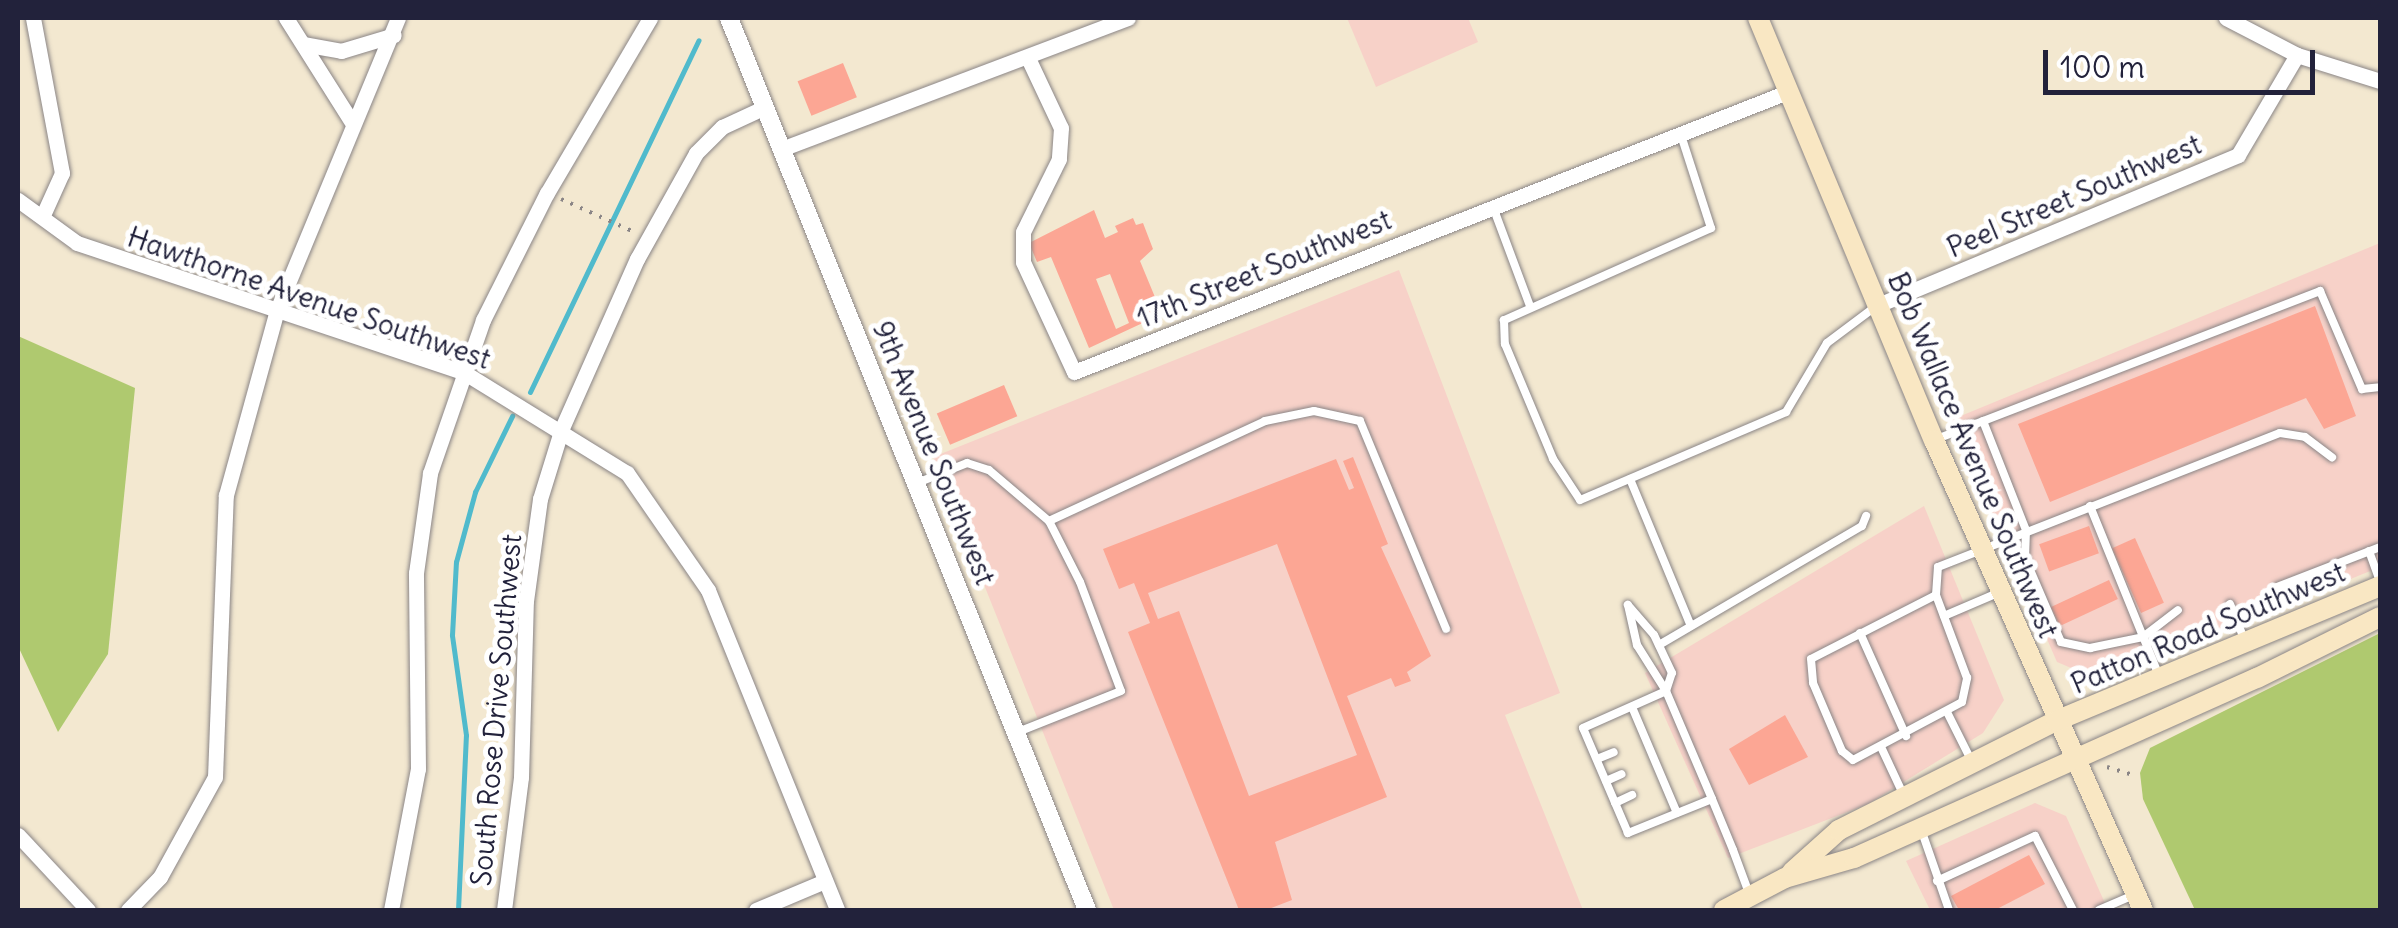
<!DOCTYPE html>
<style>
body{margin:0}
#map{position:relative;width:2398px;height:928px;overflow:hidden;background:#f3e8d0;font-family:Delius,sans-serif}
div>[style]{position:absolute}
.built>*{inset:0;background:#f7d1c8}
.green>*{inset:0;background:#afc96f}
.stream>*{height:5px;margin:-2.5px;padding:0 2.5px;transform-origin:2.5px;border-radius:2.5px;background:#50bacc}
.building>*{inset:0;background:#fca694;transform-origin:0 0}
.path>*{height:4px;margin-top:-2px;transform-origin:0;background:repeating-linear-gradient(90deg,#8a8586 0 2.5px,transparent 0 10.5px)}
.roads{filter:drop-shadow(0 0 2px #8a8586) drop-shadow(0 0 2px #8a8586)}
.service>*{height:8px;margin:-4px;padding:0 4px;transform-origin:4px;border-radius:4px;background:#fff}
.minor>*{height:15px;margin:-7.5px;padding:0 7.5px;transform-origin:7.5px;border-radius:7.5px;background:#fff}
.tertiary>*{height:18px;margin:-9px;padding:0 9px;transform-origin:9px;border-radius:9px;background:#fff}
.secondary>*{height:20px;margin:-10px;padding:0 10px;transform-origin:10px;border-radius:10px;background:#f9e7c3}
span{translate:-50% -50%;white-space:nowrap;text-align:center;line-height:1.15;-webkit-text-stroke:10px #fff;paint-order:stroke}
.street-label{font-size:28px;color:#22223b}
.frame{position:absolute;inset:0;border:20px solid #22223b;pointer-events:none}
.scale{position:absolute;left:2043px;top:50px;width:272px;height:45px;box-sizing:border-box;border:5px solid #22223b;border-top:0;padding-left:12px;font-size:30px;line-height:35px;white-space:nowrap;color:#22223b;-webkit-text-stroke:8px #fff;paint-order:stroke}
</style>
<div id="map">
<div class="built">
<i style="clip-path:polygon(1347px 18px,1468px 18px,1478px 42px,1376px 87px)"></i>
<i style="clip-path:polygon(2380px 243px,2380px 567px,2102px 681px,2057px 662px,1951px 420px)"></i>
<i style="clip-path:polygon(1399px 270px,1560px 693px,1505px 715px,1583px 910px,1114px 910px,933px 457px)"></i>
<i style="clip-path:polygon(1924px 506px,2004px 700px,1983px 733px,1868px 804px,1728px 858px,1645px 673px)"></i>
<i style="clip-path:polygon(2035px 803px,2066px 816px,2108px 910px,1930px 910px,1906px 861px)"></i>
</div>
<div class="green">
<i style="clip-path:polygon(18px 336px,135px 388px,108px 654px,58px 732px,18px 646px)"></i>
<i style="clip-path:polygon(2380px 633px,2380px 910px,2195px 910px,2143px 799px,2140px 773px,2150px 748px)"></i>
</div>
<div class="stream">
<i style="left:530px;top:392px;width:390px;rotate:-64.4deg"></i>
<i style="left:458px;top:910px;width:175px;rotate:-87.4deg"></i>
<i style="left:466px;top:735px;width:101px;rotate:-98deg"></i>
<i style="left:452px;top:635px;width:73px;rotate:-86.9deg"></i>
<i style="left:456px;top:562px;width:73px;rotate:-74.8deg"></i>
<i style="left:475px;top:492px;width:85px;rotate:-64deg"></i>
</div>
<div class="building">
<i style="left:843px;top:63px;width:37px;height:49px;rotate:68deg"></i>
<i style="clip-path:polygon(evenodd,1094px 210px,1105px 238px,1118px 232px,1115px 226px,1133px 218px,1136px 225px,1143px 223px,1153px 249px,1140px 261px,1162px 314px,1089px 348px,1051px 257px,1037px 262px,1029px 243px,1094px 210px,1110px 274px,1129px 323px,1116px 329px,1096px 279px,1110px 274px)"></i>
<i style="clip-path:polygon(2315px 306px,2356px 416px,2324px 429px,2306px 398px,2050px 502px,2018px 424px)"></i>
<i style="left:1004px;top:385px;width:34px;height:73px;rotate:67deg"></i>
<i style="clip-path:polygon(evenodd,1353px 457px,1388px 544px,1381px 547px,1431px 656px,1407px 672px,1411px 681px,1395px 687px,1391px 678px,1347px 696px,1387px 797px,1275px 842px,1292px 900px,1266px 910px,1239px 910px,1128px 632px,1150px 623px,1134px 583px,1119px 589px,1103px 549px,1336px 459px,1349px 490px,1354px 488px,1343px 461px,1353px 457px,1277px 544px,1357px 755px,1249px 796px,1179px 611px,1158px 619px,1148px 593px,1277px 544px)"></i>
<i style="left:2089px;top:526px;width:29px;height:53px;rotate:70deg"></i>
<i style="left:2135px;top:538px;width:71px;height:25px;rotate:66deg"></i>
<i style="left:2109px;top:580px;width:21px;height:64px;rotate:65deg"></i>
<i style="clip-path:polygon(1785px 715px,1808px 757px,1749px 785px,1729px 749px)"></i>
<i style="clip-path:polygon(2029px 855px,2045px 884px,1995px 910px,1959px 910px,1951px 896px)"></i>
</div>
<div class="path">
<i style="left:561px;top:199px;width:80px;rotate:24.3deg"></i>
<i style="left:2107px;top:767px;width:30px;rotate:17deg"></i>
</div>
<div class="roads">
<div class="service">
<i style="left:1680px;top:132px;width:101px;rotate:72.1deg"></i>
<i style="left:1711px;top:228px;width:227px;rotate:156deg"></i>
<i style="left:1504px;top:320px;width:24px;rotate:88deg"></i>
<i style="left:1505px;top:344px;width:125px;rotate:67.3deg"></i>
<i style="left:1553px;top:459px;width:49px;rotate:56.6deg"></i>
<i style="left:1580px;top:500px;width:224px;rotate:-23.1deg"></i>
<i style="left:1786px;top:412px;width:80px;rotate:-59.3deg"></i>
<i style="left:1827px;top:343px;width:60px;rotate:-36.9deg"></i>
<i style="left:1493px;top:207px;width:106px;rotate:69.5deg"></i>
<i style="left:1983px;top:421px;width:117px;rotate:68.5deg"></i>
<i style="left:2026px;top:530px;width:28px;rotate:92deg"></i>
<i style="left:2025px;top:558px;width:91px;rotate:66.8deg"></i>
<i style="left:2061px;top:642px;width:30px;rotate:12deg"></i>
<i style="left:2090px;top:648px;width:54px;rotate:-11.7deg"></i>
<i style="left:2143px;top:637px;width:44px;rotate:-37.6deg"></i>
<i style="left:1934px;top:440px;width:414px;rotate:-21.1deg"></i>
<i style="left:2320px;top:291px;width:107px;rotate:66.8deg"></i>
<i style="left:2362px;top:389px;width:18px;rotate:-6deg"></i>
<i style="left:1630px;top:479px;width:159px;rotate:67.5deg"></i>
<i style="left:917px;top:483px;width:54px;rotate:-21.8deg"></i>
<i style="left:967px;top:463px;width:23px;rotate:18deg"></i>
<i style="left:989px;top:470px;width:79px;rotate:40.4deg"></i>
<i style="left:1049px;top:521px;width:68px;rotate:63.1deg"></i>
<i style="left:1080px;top:582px;width:116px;rotate:69.4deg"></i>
<i style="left:1121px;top:691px;width:111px;rotate:158.3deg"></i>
<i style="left:2090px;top:506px;width:183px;rotate:67.9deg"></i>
<i style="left:1049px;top:521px;width:238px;rotate:-24.8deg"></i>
<i style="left:1265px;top:421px;width:50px;rotate:-11.5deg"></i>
<i style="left:1314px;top:411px;width:47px;rotate:12.3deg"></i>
<i style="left:1360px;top:421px;width:225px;rotate:67.5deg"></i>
<i style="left:2369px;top:551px;width:32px;rotate:70deg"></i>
<i style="left:2277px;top:587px;width:110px;rotate:-21.2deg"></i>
<i style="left:1936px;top:595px;width:140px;rotate:152.9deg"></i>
<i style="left:1811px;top:659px;width:24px;rotate:85deg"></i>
<i style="left:1813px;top:683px;width:74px;rotate:66.9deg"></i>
<i style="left:1842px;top:751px;width:14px;rotate:39deg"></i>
<i style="left:1853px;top:760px;width:123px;rotate:-28deg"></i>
<i style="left:1962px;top:702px;width:25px;rotate:-78deg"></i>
<i style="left:1967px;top:678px;width:89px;rotate:-110.5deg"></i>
<i style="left:1936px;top:595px;width:28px;rotate:-86deg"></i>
<i style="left:1938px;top:567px;width:367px;rotate:-21.4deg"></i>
<i style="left:2280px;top:433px;width:25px;rotate:9deg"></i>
<i style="left:2305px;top:437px;width:34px;rotate:37deg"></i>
<i style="left:2230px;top:604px;width:38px;rotate:68deg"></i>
<i style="left:1944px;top:616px;width:61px;rotate:-23.2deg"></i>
<i style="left:1860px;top:633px;width:113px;rotate:65.9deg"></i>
<i style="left:1659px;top:645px;width:235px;rotate:-30.4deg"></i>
<i style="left:1862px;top:526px;width:11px;rotate:-68deg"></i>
<i style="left:1632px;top:707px;width:115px;rotate:67deg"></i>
<i style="left:1948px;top:714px;width:54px;rotate:63.4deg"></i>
<i style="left:1882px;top:749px;width:52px;rotate:64.9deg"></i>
<i style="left:1597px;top:759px;width:18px;rotate:-22deg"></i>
<i style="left:1606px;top:781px;width:17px;rotate:-24deg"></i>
<i style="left:1712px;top:799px;width:91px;rotate:158deg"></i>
<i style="left:1628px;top:833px;width:114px;rotate:-113.2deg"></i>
<i style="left:1583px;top:728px;width:91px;rotate:-24deg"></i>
<i style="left:1666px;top:691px;width:19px;rotate:-72deg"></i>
<i style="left:1672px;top:673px;width:42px;rotate:-115.3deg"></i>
<i style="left:1654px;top:635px;width:40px;rotate:-131deg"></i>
<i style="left:1628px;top:605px;width:41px;rotate:77.3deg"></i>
<i style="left:1637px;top:645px;width:54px;rotate:57.8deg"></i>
<i style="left:1666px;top:691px;width:117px;rotate:66.9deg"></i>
<i style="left:1712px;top:799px;width:55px;rotate:67.6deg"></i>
<i style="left:1733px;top:850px;width:49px;rotate:69.7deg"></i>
<i style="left:1615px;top:803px;width:19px;rotate:-25deg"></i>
<i style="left:1922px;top:832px;width:83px;rotate:70.9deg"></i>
<i style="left:1937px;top:881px;width:108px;rotate:-24.7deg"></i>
<i style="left:2035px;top:836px;width:83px;rotate:62.8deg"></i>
<i style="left:2099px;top:910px;width:40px;rotate:-23.4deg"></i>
</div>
<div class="minor">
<i style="left:33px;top:18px;width:158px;rotate:79.4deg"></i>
<i style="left:62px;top:173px;width:46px;rotate:114.3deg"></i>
<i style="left:286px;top:18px;width:122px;rotate:57.7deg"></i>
<i style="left:2226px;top:18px;width:80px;rotate:27.5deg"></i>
<i style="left:2297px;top:55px;width:87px;rotate:17.4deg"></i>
<i style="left:303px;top:44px;width:39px;rotate:10deg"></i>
<i style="left:341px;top:51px;width:55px;rotate:-16.8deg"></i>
<i style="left:1028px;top:58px;width:77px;rotate:64.8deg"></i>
<i style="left:1061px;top:128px;width:31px;rotate:94deg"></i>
<i style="left:1059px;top:159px;width:81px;rotate:116.3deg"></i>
<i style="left:1023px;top:232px;width:30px;rotate:90deg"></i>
<i style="left:1023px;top:262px;width:121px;rotate:65.1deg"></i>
<i style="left:1074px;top:372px;width:769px;rotate:-21.43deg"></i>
<i style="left:781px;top:149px;width:371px;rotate:-20.7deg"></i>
<i style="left:18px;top:200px;width:73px;rotate:36.1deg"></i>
<i style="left:77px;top:243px;width:409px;rotate:18.5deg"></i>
<i style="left:465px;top:373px;width:190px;rotate:31.7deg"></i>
<i style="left:627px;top:473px;width:142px;rotate:55.3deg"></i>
<i style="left:708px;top:590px;width:345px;rotate:68deg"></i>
<i style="left:1878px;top:305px;width:390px;rotate:-22.6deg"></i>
<i style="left:2238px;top:155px;width:116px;rotate:-59.5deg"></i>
<i style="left:18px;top:835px;width:103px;rotate:47deg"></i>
<i style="left:128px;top:910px;width:46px;rotate:-45.9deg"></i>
<i style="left:160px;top:877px;width:114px;rotate:-61.2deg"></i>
<i style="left:215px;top:777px;width:282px;rotate:-87.8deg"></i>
<i style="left:226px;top:495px;width:192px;rotate:-74.6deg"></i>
<i style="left:277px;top:310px;width:316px;rotate:-67.5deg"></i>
<i style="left:391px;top:910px;width:144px;rotate:-79.2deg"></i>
<i style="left:418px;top:769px;width:196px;rotate:-90.6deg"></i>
<i style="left:416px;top:573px;width:101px;rotate:-82deg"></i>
<i style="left:430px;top:473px;width:162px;rotate:-70.9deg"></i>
<i style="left:483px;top:320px;width:142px;rotate:-63.3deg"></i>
<i style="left:547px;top:193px;width:203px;rotate:-59.5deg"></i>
<i style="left:504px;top:910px;width:134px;rotate:-82.7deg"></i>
<i style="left:521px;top:777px;width:176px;rotate:-88.4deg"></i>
<i style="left:526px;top:601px;width:103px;rotate:-82.2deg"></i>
<i style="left:540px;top:499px;width:74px;rotate:-72.8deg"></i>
<i style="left:562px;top:428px;width:185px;rotate:-66.1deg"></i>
<i style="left:637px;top:259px;width:121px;rotate:-60.9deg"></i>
<i style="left:696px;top:153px;width:37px;rotate:-45deg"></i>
<i style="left:722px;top:127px;width:47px;rotate:-24.9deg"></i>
<i style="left:756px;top:910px;width:75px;rotate:-22.8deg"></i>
</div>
<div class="tertiary">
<i style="left:729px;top:18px;width:961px;rotate:68.13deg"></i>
</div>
<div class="secondary">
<i style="left:1758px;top:18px;width:457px;rotate:67.4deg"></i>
<i style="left:1934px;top:440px;width:514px;rotate:66.03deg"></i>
<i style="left:1792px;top:872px;width:63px;rotate:-41.8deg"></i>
<i style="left:1839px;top:830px;width:243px;rotate:-26.7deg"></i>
<i style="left:2056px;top:721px;width:351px;rotate:-22.6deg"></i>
<i style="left:1724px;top:910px;width:69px;rotate:-27.7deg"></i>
<i style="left:1785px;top:878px;width:72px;rotate:-16.2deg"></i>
<i style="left:1854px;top:858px;width:441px;rotate:-24.1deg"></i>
<i style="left:2257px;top:678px;width:137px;rotate:-26.4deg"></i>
</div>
</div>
<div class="street-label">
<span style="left:2074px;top:196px;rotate:-23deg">Peel Street Southwest</span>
<span style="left:1264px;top:269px;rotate:-22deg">17th Street Southwest</span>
<span style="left:309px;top:298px;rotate:19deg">Hawthorne Avenue Southwest</span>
<span style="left:934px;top:453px;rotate:68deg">9th Avenue Southwest</span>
<span style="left:1973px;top:455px;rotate:67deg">Bob Wallace Avenue Southwest</span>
<span style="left:2208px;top:628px;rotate:-23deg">Patton Road Southwest</span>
<span style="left:496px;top:710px;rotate:-85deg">South Rose Drive Southwest</span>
</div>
<div class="frame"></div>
<div class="scale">100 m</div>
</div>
